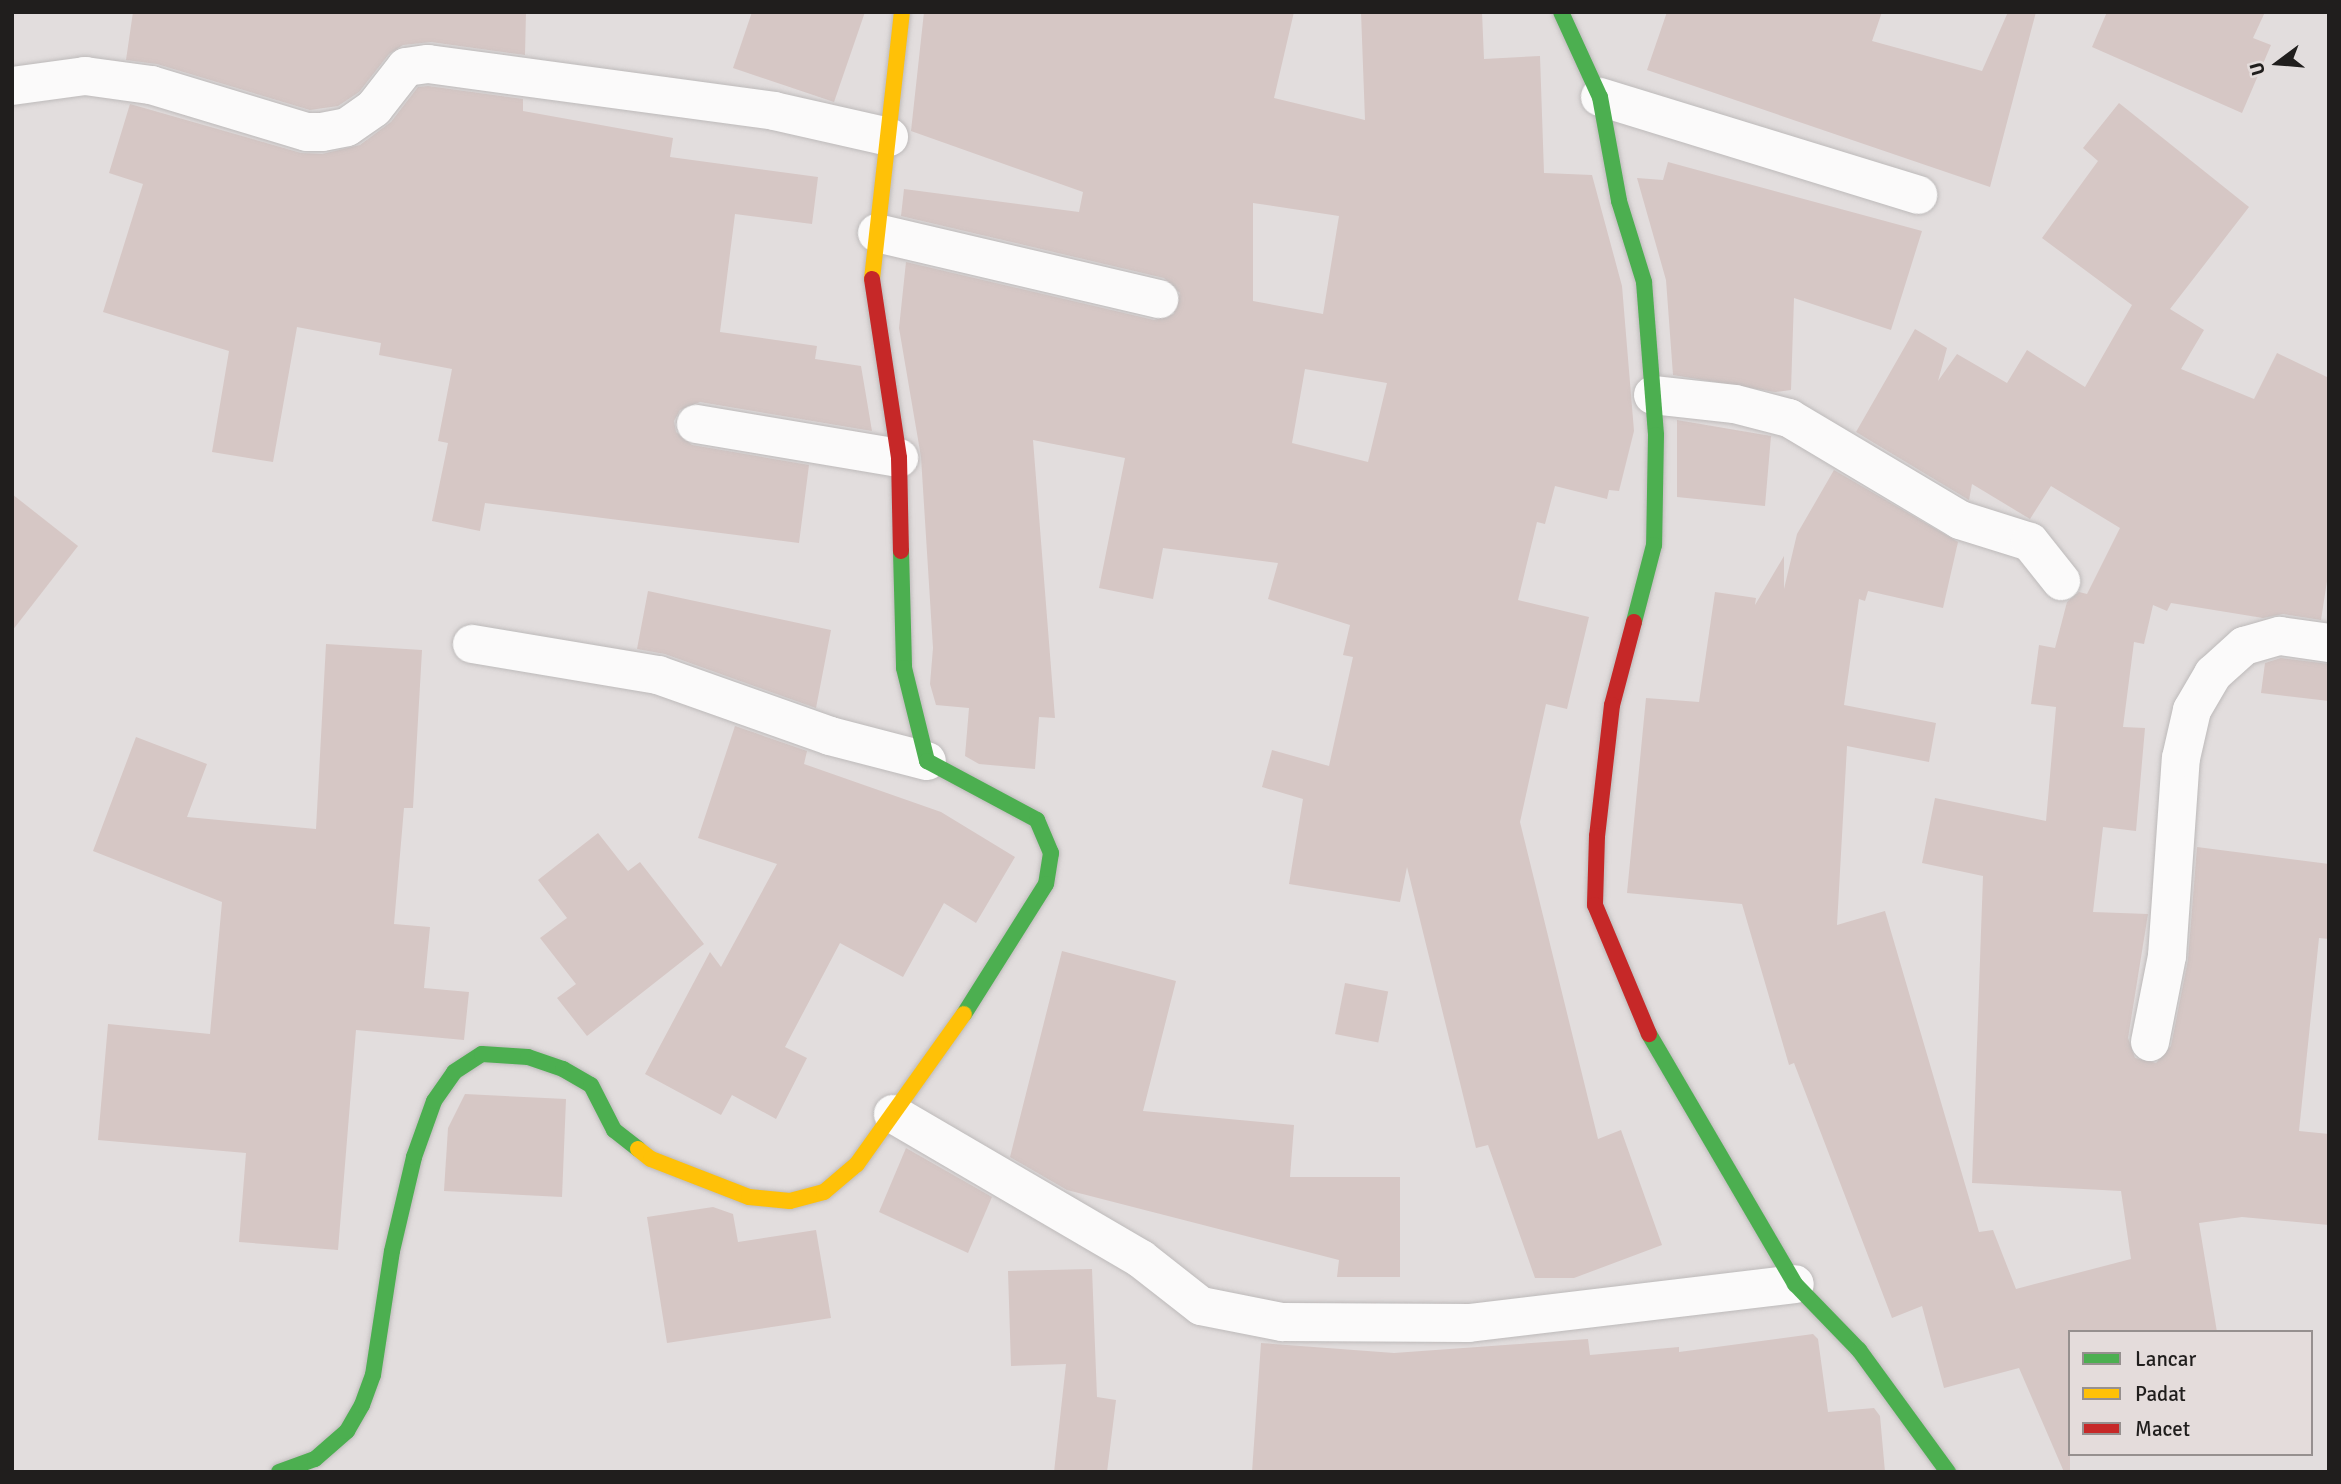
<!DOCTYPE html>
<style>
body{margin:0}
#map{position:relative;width:2341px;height:1484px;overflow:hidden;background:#e2dddd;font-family:Signika,sans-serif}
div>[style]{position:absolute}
.building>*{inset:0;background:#d6c7c5;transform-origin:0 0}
.roads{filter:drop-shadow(0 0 2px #bdbaba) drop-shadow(0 0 2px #bdbaba)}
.street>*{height:38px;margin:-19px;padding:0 19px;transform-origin:19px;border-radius:19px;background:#fbfafa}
.fast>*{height:16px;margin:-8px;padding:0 8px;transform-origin:8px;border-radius:8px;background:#4caf50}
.slow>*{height:16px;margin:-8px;padding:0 8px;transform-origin:8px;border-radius:8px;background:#ffc107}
.jam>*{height:16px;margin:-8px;padding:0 8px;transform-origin:8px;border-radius:8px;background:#c62828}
span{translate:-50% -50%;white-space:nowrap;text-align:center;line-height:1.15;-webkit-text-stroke:5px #e4dcdb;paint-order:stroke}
.frame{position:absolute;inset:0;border:14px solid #201e1d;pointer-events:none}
.legend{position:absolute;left:2068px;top:1330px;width:245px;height:126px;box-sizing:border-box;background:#e4dcdb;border:2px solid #96908f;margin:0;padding:9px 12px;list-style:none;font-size:21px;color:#201e1d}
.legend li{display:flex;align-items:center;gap:14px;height:35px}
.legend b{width:35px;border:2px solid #96908f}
.north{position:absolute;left:2243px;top:28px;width:70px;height:70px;-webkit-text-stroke:5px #e4dcdb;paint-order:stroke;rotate:254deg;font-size:19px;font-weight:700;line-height:28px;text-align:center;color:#201e1d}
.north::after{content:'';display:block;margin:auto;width:24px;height:32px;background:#201e1d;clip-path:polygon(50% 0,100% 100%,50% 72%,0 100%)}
</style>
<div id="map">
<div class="building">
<i style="clip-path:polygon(133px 12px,526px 12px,525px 55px,431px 42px,403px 45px,389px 54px,359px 92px,338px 106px,310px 110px,157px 64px,126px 60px)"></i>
<i style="clip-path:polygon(752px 12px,865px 12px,834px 102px,733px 68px)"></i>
<i style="clip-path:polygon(evenodd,924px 12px,1294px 12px,1274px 98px,1365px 120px,1361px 12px,1482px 12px,1484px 59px,1540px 56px,1544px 173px,1592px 175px,1622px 286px,1634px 431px,1619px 491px,1609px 490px,1607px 499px,1555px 486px,1545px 524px,1537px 522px,1518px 600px,1589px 617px,1567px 709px,1546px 704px,1520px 822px,1598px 1139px,1621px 1130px,1662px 1245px,1574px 1278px,1535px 1278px,1488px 1145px,1476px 1148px,1407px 867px,1400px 902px,1289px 884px,1303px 799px,1262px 787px,1272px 750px,1329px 766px,1353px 657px,1343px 655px,1350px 625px,1268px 599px,1278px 563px,1163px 548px,1153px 599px,1099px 588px,1125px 458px,1033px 440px,1055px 718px,1039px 717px,1035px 769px,979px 764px,965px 756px,969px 708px,936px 705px,930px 684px,933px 648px,921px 457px,899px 328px,906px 262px,1154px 320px,1174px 314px,1180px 293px,1164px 278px,901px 216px,904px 189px,1079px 212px,1083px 192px,911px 131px,924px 12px,1253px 203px,1339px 216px,1323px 314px,1253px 301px,1253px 203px,924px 12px,1305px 369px,1387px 383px,1368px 462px,1292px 443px,1305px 369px)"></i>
<i style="clip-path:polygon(1667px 12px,1882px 12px,1872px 41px,1982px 71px,2008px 12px,2036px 12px,1990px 187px,1647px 70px)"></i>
<i style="clip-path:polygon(2107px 12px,2265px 12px,2253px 38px,2271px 45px,2242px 113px,2092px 47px)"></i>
<i style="clip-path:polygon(428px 86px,523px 99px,523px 111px,673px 138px,670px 157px,818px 177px,812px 224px,735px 214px,720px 332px,817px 346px,815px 359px,861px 366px,872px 431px,700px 402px,680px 410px,674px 421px,676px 432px,692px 445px,809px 465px,799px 543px,485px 503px,480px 531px,432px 521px,448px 443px,438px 441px,452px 369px,379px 355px,381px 343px,297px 327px,273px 462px,212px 452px,229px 351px,103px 312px,143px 184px,109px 173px,130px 104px,301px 153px,322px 154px,360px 145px,391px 122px,418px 87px)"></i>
<i style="clip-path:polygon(2119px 103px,2249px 207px,2170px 309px,2204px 330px,2181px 369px,2254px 399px,2277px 353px,2329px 378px,2329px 568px,2321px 620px,2283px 614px,2263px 618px,2171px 603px,2167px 611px,2153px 605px,2144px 644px,2134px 642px,2123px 727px,2145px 728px,2136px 831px,2103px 827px,2093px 912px,2148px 914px,2128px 1038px,2135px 1058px,2156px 1063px,2171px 1046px,2188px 960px,2197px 847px,2329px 864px,2329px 939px,2319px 938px,2299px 1131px,2329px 1134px,2329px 1225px,2242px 1217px,2199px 1223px,2217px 1332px,2070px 1332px,2070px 1472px,2064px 1472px,2019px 1368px,1944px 1388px,1922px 1306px,1892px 1318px,1794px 1063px,1789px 1065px,1742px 904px,1627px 893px,1646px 698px,1699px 702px,1715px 592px,1756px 598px,1755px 605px,1784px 556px,1784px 589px,1797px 534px,1834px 470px,1958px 542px,1943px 608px,1868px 591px,1865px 601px,1859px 599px,1844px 705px,1936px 723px,1929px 762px,1847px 746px,1837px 925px,1885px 911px,1979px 1232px,1993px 1230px,2016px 1289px,2131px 1259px,2121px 1191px,1972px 1183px,1983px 876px,1922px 863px,1935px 798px,2046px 821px,2056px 707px,2031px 704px,2039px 645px,2055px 648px,2067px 602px,2079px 592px,2087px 594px,2120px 528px,2051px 486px,2030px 519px,1972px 484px,1969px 500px,1856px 432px,1915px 329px,1947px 348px,1938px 381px,1957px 354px,2007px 383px,2027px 350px,2085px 387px,2132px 305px,2042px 238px,2098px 161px,2083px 148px)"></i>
<i style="clip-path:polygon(1668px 162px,1922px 231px,1891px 330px,1794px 298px,1791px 390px,1775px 392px,1673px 375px,1666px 280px,1637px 178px,1663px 180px)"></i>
<i style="clip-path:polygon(1677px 420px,1771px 436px,1765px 506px,1677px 497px)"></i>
<i style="clip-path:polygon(12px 494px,78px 546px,12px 631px)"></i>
<i style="clip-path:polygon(648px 591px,831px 630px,816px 708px,665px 654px,637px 649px)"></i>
<i style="clip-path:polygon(326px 644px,422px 650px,413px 808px,404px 808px,394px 924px,430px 927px,424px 988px,469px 992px,464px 1040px,356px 1030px,338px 1250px,239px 1242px,246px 1153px,98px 1140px,108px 1024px,210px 1034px,222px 902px,93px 851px,136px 737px,207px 764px,187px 817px,316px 829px)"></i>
<i style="clip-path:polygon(2281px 658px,2329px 664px,2329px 701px,2261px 693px,2265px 663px)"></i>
<i style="clip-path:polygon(735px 726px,807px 751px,804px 764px,941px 812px,1015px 857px,976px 923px,944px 903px,903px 977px,840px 943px,785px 1047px,807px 1058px,776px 1119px,732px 1095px,721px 1115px,645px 1074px,710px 952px,721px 967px,777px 864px,698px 838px)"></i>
<i style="clip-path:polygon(598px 833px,628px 871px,640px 862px,704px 944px,587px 1036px,557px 998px,576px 984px,540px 938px,567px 918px,538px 880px)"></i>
<i style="clip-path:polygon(1062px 951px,1176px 981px,1143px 1111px,1294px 1125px,1290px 1177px,1400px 1177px,1400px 1277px,1337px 1277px,1339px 1260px,1067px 1190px,1010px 1157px)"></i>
<i style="left:1345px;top:983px;width:44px;height:52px;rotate:11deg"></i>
<i style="clip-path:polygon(465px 1094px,566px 1099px,562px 1197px,444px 1191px,448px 1128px)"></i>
<i style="clip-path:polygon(906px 1148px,992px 1197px,968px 1253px,879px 1212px)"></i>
<i style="clip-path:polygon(713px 1207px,733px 1214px,738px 1242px,816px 1230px,831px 1318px,667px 1343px,647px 1217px)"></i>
<i style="clip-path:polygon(1092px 1269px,1097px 1397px,1116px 1400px,1107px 1472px,1054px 1472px,1066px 1364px,1011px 1366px,1008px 1271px)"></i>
<i style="clip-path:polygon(1813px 1334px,1818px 1339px,1828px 1412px,1874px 1408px,1880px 1416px,1885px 1472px,1252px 1472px,1261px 1343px,1394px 1353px,1588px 1339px,1590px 1355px,1679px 1347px,1679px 1352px)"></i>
</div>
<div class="roads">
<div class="street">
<i style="left:12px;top:86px;width:74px;rotate:-7.8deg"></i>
<i style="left:85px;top:76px;width:67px;rotate:7.8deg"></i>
<i style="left:151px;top:85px;width:163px;rotate:16.8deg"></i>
<i style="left:307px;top:132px;width:15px"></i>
<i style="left:322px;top:132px;width:25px;rotate:-11deg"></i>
<i style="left:347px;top:127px;width:33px;rotate:-35deg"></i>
<i style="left:374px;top:108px;width:52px;rotate:-52deg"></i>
<i style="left:406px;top:67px;width:22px;rotate:-8deg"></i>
<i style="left:428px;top:64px;width:349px;rotate:7.7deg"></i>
<i style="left:774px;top:111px;width:118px;rotate:12.7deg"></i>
<i style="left:1600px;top:97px;width:333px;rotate:17.1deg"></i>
<i style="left:877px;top:233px;width:290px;rotate:13.2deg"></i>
<i style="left:1653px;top:395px;width:82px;rotate:6.3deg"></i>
<i style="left:1735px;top:404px;width:56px;rotate:14.5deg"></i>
<i style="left:1789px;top:418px;width:199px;rotate:30.8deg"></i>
<i style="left:1960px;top:520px;width:73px;rotate:17.4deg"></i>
<i style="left:2030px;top:542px;width:50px;rotate:51.5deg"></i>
<i style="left:696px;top:424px;width:206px;rotate:9.5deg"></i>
<i style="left:472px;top:644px;width:189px;rotate:9.5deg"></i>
<i style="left:658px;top:675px;width:182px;rotate:19.5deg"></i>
<i style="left:830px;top:736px;width:100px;rotate:14.5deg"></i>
<i style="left:2150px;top:1042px;width:88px;rotate:-78.8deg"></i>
<i style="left:2167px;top:956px;width:198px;rotate:-86deg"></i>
<i style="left:2181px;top:758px;width:49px;rotate:-77.1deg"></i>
<i style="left:2192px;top:710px;width:42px;rotate:-59.7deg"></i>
<i style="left:2213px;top:674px;width:42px;rotate:-42.1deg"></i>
<i style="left:2244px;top:646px;width:37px;rotate:-16deg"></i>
<i style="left:2280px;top:636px;width:49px;rotate:8.1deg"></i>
<i style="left:893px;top:1114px;width:287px;rotate:30.3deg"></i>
<i style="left:1141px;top:1259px;width:76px;rotate:38.1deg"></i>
<i style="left:1201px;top:1306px;width:83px;rotate:11.2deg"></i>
<i style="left:1282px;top:1322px;width:187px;rotate:0.3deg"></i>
<i style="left:1469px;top:1323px;width:328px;rotate:-6.8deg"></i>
</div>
<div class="fast">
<i style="left:1561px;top:12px;width:94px;rotate:65.4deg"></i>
<i style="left:1600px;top:97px;width:106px;rotate:79.6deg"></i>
<i style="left:1619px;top:201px;width:85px;rotate:72.8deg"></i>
<i style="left:1644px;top:282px;width:153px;rotate:85.5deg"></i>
<i style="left:1656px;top:435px;width:110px;rotate:91deg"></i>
<i style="left:1654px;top:545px;width:80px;rotate:104.6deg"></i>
<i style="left:901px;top:551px;width:117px;rotate:88.5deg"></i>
<i style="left:904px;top:668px;width:96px;rotate:76.1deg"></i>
<i style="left:927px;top:761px;width:125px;rotate:28.2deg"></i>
<i style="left:1037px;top:820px;width:36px;rotate:67deg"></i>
<i style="left:1051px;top:853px;width:31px;rotate:99deg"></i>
<i style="left:1046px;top:884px;width:154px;rotate:122.2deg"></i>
<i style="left:1649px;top:1034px;width:290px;rotate:59.7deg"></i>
<i style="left:1795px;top:1284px;width:92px;rotate:45.9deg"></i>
<i style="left:1859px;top:1350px;width:151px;rotate:53.9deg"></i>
<i style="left:279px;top:1472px;width:38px;rotate:-20deg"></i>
<i style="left:315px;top:1459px;width:43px;rotate:-41.2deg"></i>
<i style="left:347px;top:1431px;width:30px;rotate:-60deg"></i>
<i style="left:362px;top:1405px;width:32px;rotate:-70deg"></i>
<i style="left:373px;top:1375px;width:125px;rotate:-81.3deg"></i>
<i style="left:392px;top:1251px;width:97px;rotate:-76.8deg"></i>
<i style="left:414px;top:1157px;width:59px;rotate:-70.3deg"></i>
<i style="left:434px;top:1101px;width:35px;rotate:-55deg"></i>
<i style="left:454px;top:1072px;width:33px;rotate:-33deg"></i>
<i style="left:482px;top:1054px;width:46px;rotate:3.7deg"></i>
<i style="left:528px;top:1057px;width:37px;rotate:19deg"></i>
<i style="left:563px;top:1069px;width:32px;rotate:30deg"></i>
<i style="left:591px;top:1085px;width:51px;rotate:62.9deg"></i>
<i style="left:614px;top:1130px;width:31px;rotate:38deg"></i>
</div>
<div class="slow">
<i style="left:872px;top:279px;width:269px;rotate:-83.6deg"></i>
<i style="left:638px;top:1149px;width:16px;rotate:38deg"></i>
<i style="left:651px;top:1159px;width:105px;rotate:21.2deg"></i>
<i style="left:749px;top:1197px;width:41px;rotate:5.6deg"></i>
<i style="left:790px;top:1201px;width:35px;rotate:-15deg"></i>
<i style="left:824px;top:1192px;width:43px;rotate:-40.3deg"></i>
<i style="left:857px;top:1164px;width:184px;rotate:-54.5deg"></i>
</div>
<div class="jam">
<i style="left:872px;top:279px;width:181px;rotate:81.4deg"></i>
<i style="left:899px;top:458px;width:93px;rotate:88.8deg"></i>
<i style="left:1634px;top:622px;width:86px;rotate:104.8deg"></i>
<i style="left:1612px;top:705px;width:132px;rotate:96.5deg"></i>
<i style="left:1597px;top:836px;width:69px;rotate:91.7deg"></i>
<i style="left:1595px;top:905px;width:140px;rotate:67.3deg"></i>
</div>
</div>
<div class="frame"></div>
<ul class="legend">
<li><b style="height:9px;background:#4caf50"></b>Lancar</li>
<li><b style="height:9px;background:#ffc107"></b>Padat</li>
<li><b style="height:9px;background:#c62828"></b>Macet</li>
</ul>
<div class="north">U</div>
</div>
